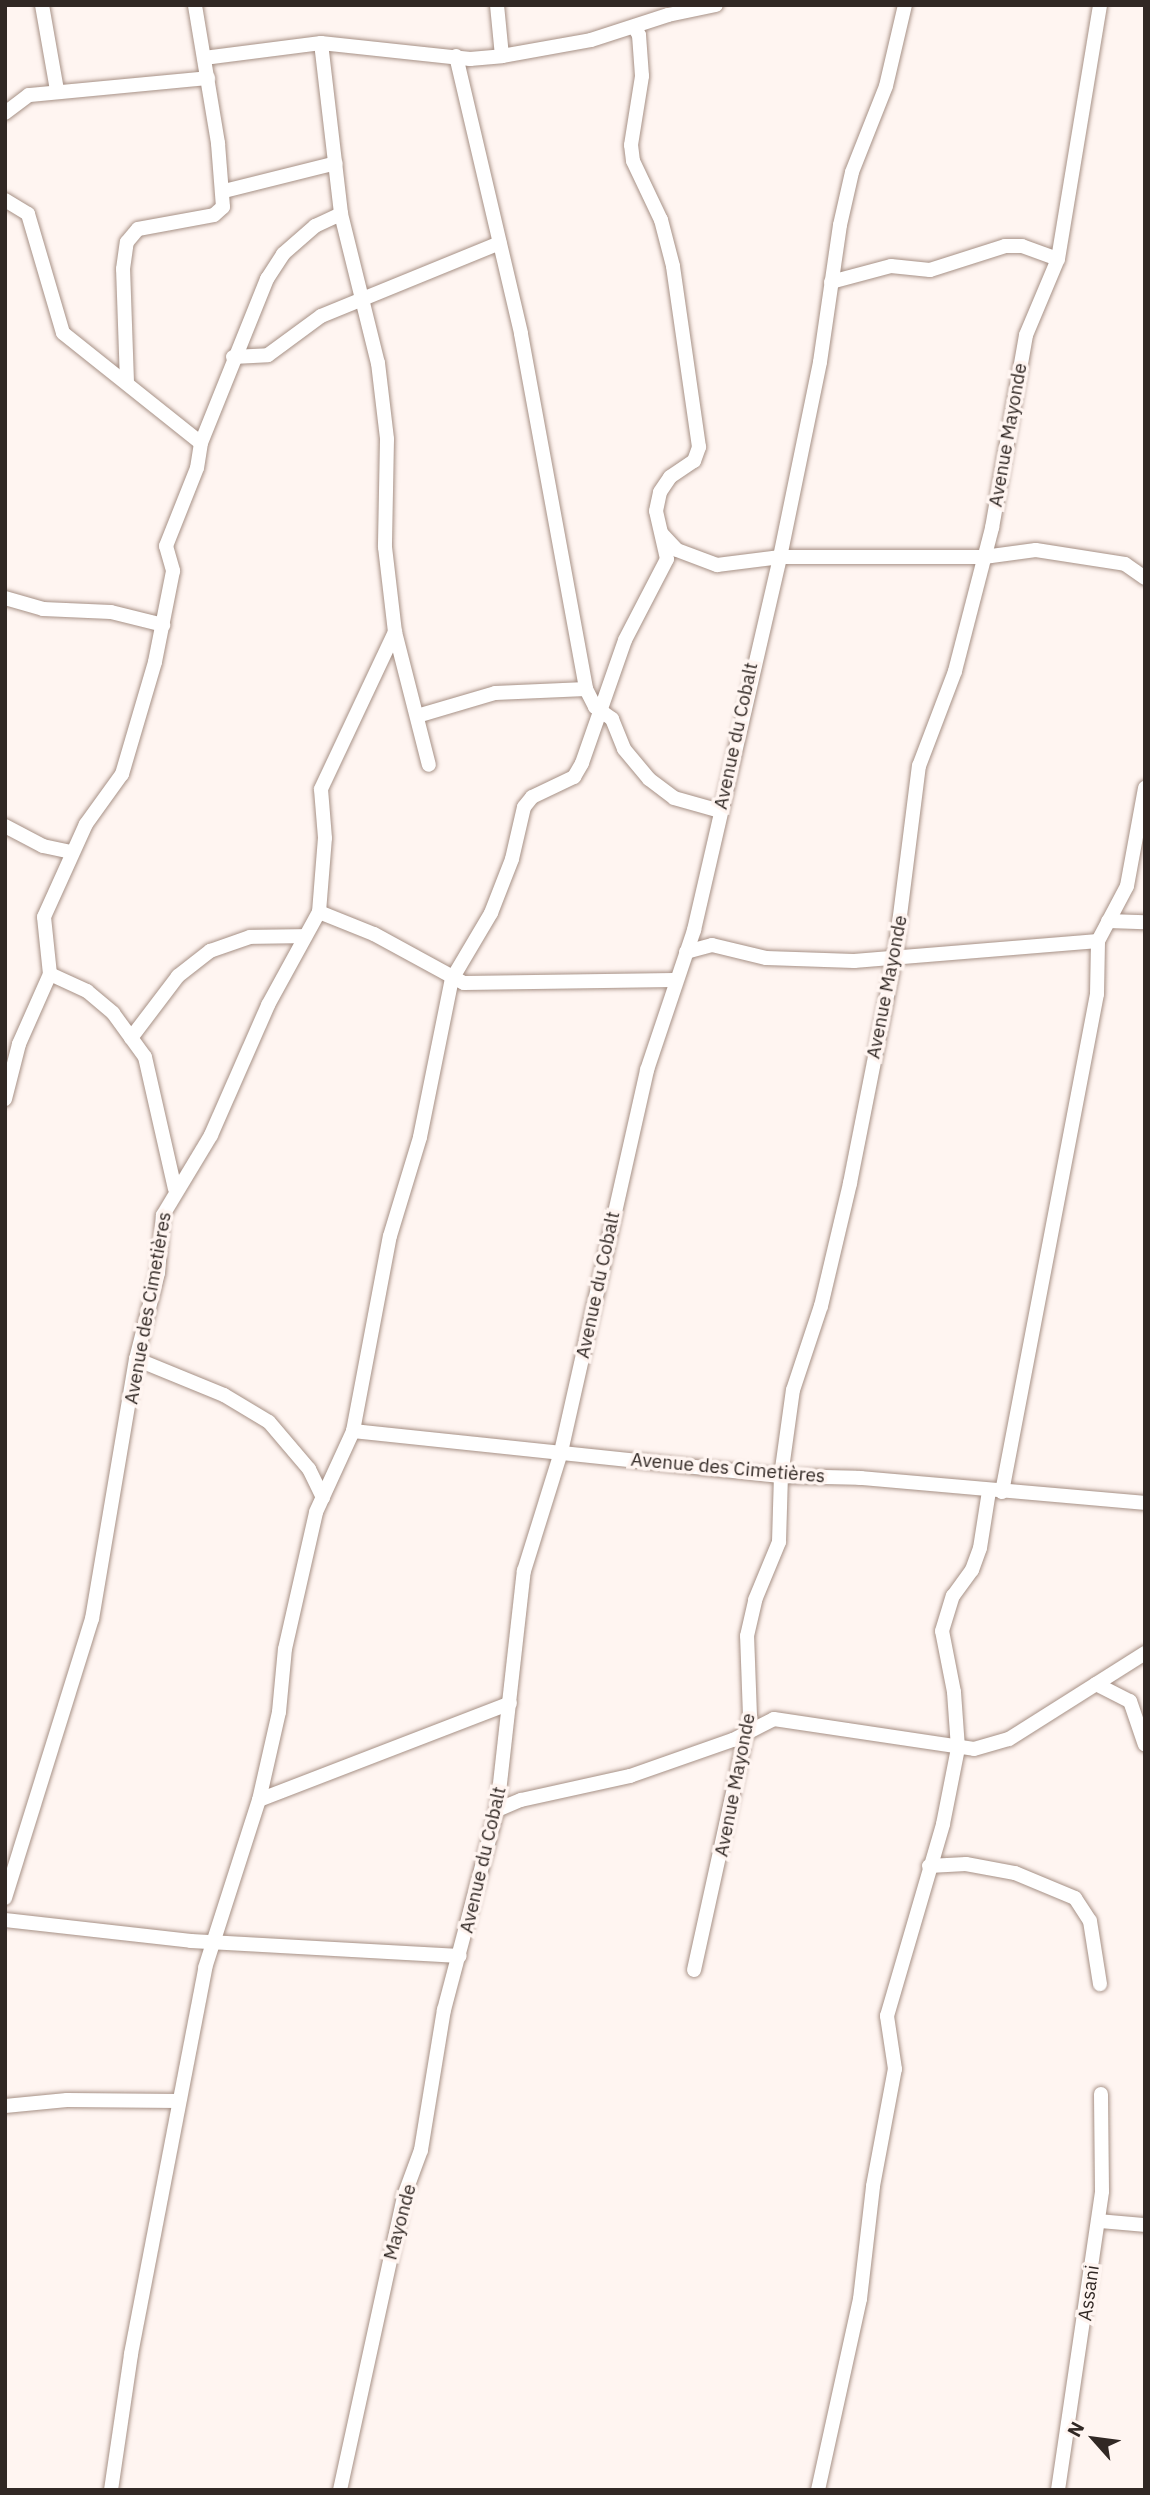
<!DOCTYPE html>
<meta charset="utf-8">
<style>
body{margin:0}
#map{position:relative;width:1150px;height:2495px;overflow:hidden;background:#fff5f1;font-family:"IBM Plex Sans",sans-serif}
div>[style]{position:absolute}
.roads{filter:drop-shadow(0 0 2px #a79186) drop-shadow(0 0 2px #a79186)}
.street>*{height:14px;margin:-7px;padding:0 7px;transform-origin:7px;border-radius:7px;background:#fff}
span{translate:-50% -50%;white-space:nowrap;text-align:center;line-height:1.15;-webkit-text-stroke:7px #fff5f1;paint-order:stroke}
.street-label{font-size:19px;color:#312824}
.frame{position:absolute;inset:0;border:7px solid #312824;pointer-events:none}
.north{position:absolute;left:1059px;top:2404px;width:70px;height:70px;-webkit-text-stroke:5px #fff5f1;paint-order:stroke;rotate:298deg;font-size:19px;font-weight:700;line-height:28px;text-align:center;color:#312824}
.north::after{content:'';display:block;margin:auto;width:24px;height:32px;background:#312824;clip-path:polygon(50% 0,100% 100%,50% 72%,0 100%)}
</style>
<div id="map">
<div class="roads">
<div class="street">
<i style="left:42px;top:5px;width:86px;rotate:80deg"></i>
<i style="left:497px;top:5px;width:51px;rotate:84.4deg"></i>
<i style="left:321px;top:43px;width:172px;rotate:83.3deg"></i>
<i style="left:341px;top:214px;width:154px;rotate:76.1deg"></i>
<i style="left:378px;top:363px;width:77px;rotate:83.2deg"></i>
<i style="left:387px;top:439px;width:108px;rotate:91.1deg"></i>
<i style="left:385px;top:547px;width:86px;rotate:83.3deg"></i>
<i style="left:395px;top:632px;width:137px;rotate:75.7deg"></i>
<i style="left:456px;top:56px;width:285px;rotate:76.8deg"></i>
<i style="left:521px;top:334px;width:361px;rotate:79.6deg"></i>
<i style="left:586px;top:689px;width:20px;rotate:63deg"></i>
<i style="left:595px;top:707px;width:21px;rotate:35deg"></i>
<i style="left:612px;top:719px;width:32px;rotate:68deg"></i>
<i style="left:624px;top:749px;width:39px;rotate:50deg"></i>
<i style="left:649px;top:779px;width:31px;rotate:37deg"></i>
<i style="left:674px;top:798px;width:48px;rotate:15.8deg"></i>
<i style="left:204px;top:58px;width:118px;rotate:-7.3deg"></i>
<i style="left:321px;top:43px;width:150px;rotate:6.1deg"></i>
<i style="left:470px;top:59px;width:32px;rotate:-5deg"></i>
<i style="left:502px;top:56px;width:90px;rotate:-10.2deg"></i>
<i style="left:591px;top:40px;width:81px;rotate:-18deg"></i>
<i style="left:668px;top:15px;width:49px;rotate:-11.8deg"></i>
<i style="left:5px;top:113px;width:30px;rotate:-37deg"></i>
<i style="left:29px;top:95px;width:180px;rotate:-5.4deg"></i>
<i style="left:224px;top:191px;width:115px;rotate:-14deg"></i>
<i style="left:5px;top:200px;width:27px;rotate:31deg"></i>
<i style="left:28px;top:214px;width:124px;rotate:73.6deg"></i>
<i style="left:63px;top:333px;width:176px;rotate:38.6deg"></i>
<i style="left:201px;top:443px;width:25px;rotate:99deg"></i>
<i style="left:197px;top:468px;width:84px;rotate:111.7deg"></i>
<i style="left:166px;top:546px;width:26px;rotate:74deg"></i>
<i style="left:173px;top:571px;width:93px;rotate:101.2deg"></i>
<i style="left:155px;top:662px;width:117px;rotate:106.4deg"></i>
<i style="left:122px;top:774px;width:62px;rotate:125.8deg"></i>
<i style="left:86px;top:824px;width:102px;rotate:114.3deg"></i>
<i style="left:44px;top:917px;width:57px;rotate:84deg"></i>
<i style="left:50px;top:974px;width:77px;rotate:113.9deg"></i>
<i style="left:19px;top:1044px;width:57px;rotate:104.3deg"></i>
<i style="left:831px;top:282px;width:62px;rotate:-14.9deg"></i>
<i style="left:891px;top:266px;width:39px;rotate:6deg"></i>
<i style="left:930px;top:270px;width:79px;rotate:-17.7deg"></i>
<i style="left:1005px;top:246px;width:17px"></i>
<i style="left:1022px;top:246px;width:38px;rotate:20deg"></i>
<i style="left:233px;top:357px;width:35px;rotate:-3deg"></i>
<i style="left:268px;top:355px;width:66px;rotate:-36.3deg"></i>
<i style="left:321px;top:316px;width:193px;rotate:-22.2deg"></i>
<i style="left:127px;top:382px;width:113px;rotate:-92deg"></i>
<i style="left:123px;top:269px;width:27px;rotate:-82deg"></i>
<i style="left:127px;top:242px;width:17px;rotate:-50deg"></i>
<i style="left:138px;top:229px;width:77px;rotate:-10.4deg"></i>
<i style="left:214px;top:215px;width:12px;rotate:-42deg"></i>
<i style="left:223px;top:207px;width:64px;rotate:-94.5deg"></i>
<i style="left:218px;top:143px;width:140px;rotate:-99.5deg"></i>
<i style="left:201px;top:443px;width:177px;rotate:-68.1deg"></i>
<i style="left:267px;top:279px;width:30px;rotate:-57deg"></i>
<i style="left:283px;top:254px;width:43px;rotate:-41.2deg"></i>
<i style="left:315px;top:226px;width:29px;rotate:-25deg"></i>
<i style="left:662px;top:534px;width:22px;rotate:47deg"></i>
<i style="left:677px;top:550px;width:43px;rotate:20.6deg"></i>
<i style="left:717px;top:565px;width:64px;rotate:-7.2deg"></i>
<i style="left:780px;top:557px;width:204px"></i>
<i style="left:984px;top:557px;width:52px;rotate:-7.7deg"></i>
<i style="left:1036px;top:550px;width:90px;rotate:8.9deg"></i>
<i style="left:1125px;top:564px;width:24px;rotate:35deg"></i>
<i style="left:5px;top:598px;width:40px;rotate:16deg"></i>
<i style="left:43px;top:609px;width:68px;rotate:2.5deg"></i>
<i style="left:111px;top:612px;width:54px;rotate:14deg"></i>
<i style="left:417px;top:716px;width:81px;rotate:-16.4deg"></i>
<i style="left:495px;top:693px;width:91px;rotate:-2.5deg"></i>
<i style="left:5px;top:826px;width:43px;rotate:27.8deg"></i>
<i style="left:43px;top:846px;width:30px;rotate:12deg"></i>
<i style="left:319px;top:912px;width:59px;rotate:21.8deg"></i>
<i style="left:374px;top:934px;width:102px;rotate:28.6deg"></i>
<i style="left:464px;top:983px;width:210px;rotate:-0.8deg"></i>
<i style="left:1108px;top:921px;width:37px;rotate:2deg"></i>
<i style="left:686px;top:952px;width:27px;rotate:-15deg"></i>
<i style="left:712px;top:945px;width:56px;rotate:13.5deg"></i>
<i style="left:766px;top:958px;width:88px;rotate:2deg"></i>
<i style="left:854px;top:961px;width:245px;rotate:-4.7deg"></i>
<i style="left:50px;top:974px;width:41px;rotate:24.7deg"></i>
<i style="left:87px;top:991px;width:34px;rotate:40deg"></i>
<i style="left:113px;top:1013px;width:54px;rotate:54deg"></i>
<i style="left:145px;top:1057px;width:135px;rotate:77.2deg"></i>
<i style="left:131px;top:1038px;width:78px;rotate:-52.8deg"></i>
<i style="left:178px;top:976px;width:41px;rotate:-38deg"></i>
<i style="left:210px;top:951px;width:42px;rotate:-19.3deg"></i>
<i style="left:250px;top:937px;width:55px;rotate:-1deg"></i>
<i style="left:136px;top:1359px;width:95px;rotate:22.2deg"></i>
<i style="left:224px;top:1395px;width:52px;rotate:31deg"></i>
<i style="left:269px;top:1422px;width:62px;rotate:49.6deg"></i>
<i style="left:309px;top:1469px;width:32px;rotate:64deg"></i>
<i style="left:353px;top:1431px;width:430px;rotate:6deg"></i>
<i style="left:781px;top:1476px;width:80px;rotate:1.4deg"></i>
<i style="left:861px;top:1478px;width:285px;rotate:5deg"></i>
<i style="left:1002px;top:1492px;width:507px;rotate:-79.2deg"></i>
<i style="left:1097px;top:994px;width:53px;rotate:-88.9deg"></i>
<i style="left:1098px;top:941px;width:62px;rotate:-62.2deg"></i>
<i style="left:1127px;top:886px;width:100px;rotate:-79.6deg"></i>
<i style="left:1096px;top:1684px;width:38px;rotate:27deg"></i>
<i style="left:1130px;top:1701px;width:46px;rotate:71.2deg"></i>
<i style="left:259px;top:1800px;width:269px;rotate:-21.1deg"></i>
<i style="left:497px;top:1810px;width:26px;rotate:-23deg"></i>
<i style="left:521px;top:1800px;width:112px;rotate:-12.4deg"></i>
<i style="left:630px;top:1776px;width:109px;rotate:-19.3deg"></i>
<i style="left:733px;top:1740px;width:46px;rotate:-27.1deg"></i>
<i style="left:774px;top:1719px;width:202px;rotate:8.5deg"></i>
<i style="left:974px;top:1749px;width:36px;rotate:-16deg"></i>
<i style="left:1009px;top:1739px;width:161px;rotate:-32.3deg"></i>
<i style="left:929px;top:1866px;width:37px;rotate:-3deg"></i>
<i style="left:966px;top:1864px;width:50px;rotate:10.4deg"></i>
<i style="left:1015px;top:1873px;width:65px;rotate:22.6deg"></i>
<i style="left:1075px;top:1898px;width:27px;rotate:57deg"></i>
<i style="left:1090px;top:1921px;width:64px;rotate:81deg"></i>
<i style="left:5px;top:1898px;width:292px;rotate:-72.7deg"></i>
<i style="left:92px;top:1619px;width:264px;rotate:-80.4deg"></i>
<i style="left:136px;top:1359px;width:89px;rotate:-75.7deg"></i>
<i style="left:158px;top:1273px;width:58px;rotate:-85.1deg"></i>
<i style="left:163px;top:1215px;width:93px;rotate:-59deg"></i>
<i style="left:211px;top:1135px;width:142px;rotate:-66.3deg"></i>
<i style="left:268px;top:1005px;width:106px;rotate:-61.3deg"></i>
<i style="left:319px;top:912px;width:74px;rotate:-85.4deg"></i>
<i style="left:325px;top:838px;width:49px;rotate:-94.7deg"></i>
<i style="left:321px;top:789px;width:174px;rotate:-64.8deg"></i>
<i style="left:5px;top:1920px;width:187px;rotate:6.4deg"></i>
<i style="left:191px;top:1941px;width:269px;rotate:3.2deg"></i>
<i style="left:694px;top:1970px;width:260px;rotate:-77.6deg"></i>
<i style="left:750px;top:1716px;width:80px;rotate:-92.1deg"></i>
<i style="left:747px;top:1636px;width:37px;rotate:-77deg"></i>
<i style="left:755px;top:1600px;width:63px;rotate:-67.5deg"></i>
<i style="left:779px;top:1542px;width:66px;rotate:-88.3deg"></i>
<i style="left:781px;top:1476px;width:87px;rotate:-82.1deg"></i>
<i style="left:793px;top:1390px;width:89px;rotate:-71.6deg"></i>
<i style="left:821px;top:1306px;width:126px;rotate:-76.7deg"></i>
<i style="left:850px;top:1183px;width:232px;rotate:-78.8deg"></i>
<i style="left:895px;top:955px;width:191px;rotate:-82.8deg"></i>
<i style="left:919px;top:766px;width:102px;rotate:-69.2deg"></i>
<i style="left:955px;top:671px;width:148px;rotate:-75.5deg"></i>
<i style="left:992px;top:528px;width:196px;rotate:-80deg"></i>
<i style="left:1026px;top:335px;width:82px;rotate:-67.2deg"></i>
<i style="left:1058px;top:259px;width:257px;rotate:-80.6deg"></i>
<i style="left:5px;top:2106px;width:62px;rotate:-5.5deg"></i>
<i style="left:67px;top:2100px;width:112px;rotate:0.5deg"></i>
<i style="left:1099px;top:2221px;width:46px;rotate:5deg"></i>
<i style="left:111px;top:2490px;width:137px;rotate:-81.6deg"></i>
<i style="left:131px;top:2354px;width:393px;rotate:-79.1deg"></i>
<i style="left:205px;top:1968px;width:176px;rotate:-72.2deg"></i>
<i style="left:259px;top:1800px;width:90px;rotate:-77.2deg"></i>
<i style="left:279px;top:1712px;width:63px;rotate:-84.6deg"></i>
<i style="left:285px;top:1649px;width:140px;rotate:-77.2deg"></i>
<i style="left:316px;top:1512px;width:89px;rotate:-65.4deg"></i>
<i style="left:353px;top:1431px;width:198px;rotate:-79.3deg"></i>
<i style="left:390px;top:1236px;width:103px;rotate:-73.1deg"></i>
<i style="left:420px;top:1137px;width:161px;rotate:-78.6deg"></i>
<i style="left:452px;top:979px;width:77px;rotate:-59.4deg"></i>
<i style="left:491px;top:913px;width:58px;rotate:-68.7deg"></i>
<i style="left:512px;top:859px;width:53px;rotate:-77deg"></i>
<i style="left:524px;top:807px;width:13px;rotate:-51deg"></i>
<i style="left:532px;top:797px;width:47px;rotate:-25.5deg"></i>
<i style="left:574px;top:777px;width:16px;rotate:-60deg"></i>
<i style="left:582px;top:763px;width:130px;rotate:-70.7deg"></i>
<i style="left:625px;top:640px;width:91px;rotate:-62.6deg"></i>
<i style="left:667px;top:559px;width:49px;rotate:-102.9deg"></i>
<i style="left:656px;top:511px;width:19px;rotate:-78deg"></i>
<i style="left:660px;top:492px;width:18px;rotate:-56deg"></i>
<i style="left:670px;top:477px;width:29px;rotate:-34deg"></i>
<i style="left:694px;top:461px;width:15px;rotate:-70deg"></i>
<i style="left:699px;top:447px;width:183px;rotate:-98.2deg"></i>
<i style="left:673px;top:266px;width:48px;rotate:-104.6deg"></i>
<i style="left:661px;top:220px;width:65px;rotate:-115.4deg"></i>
<i style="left:633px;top:161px;width:16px;rotate:-97deg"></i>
<i style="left:631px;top:145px;width:70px;rotate:-80.9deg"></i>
<i style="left:642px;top:76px;width:41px;rotate:-94.2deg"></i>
<i style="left:639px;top:35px;width:9px;rotate:-122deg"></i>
<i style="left:340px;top:2490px;width:301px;rotate:-77.7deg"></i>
<i style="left:404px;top:2196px;width:49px;rotate:-69.7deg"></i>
<i style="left:421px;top:2150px;width:142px;rotate:-80.7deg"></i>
<i style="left:444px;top:2010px;width:207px;rotate:-75.2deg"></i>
<i style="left:497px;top:1810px;width:241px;rotate:-83.6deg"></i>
<i style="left:524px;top:1571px;width:125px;rotate:-72.7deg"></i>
<i style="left:561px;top:1452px;width:392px;rotate:-77.3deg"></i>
<i style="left:647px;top:1070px;width:148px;rotate:-71.4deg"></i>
<i style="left:694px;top:930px;width:383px;rotate:-77deg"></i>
<i style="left:780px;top:557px;width:199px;rotate:-78.4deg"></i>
<i style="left:820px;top:362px;width:138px;rotate:-81.7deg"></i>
<i style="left:840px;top:225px;width:54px;rotate:-77.2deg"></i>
<i style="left:852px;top:172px;width:92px;rotate:-68.4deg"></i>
<i style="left:886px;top:86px;width:83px;rotate:-76.8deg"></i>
<i style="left:818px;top:2490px;width:196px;rotate:-77.6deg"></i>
<i style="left:860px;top:2299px;width:114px;rotate:-83.4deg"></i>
<i style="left:873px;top:2186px;width:119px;rotate:-79.4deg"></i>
<i style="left:895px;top:2069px;width:54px;rotate:-98.6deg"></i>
<i style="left:887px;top:2016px;width:200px;rotate:-73.7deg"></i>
<i style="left:943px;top:1824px;width:77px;rotate:-78.8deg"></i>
<i style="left:958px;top:1748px;width:56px;rotate:-94.1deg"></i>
<i style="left:954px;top:1692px;width:62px;rotate:-101.1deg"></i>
<i style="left:942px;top:1631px;width:37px;rotate:-73deg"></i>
<i style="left:953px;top:1596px;width:32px;rotate:-54deg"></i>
<i style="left:972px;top:1570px;width:23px;rotate:-70deg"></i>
<i style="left:980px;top:1548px;width:58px;rotate:-81deg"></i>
<i style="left:1058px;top:2490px;width:302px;rotate:-81.6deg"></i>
<i style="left:1102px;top:2191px;width:97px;rotate:-90.6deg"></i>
</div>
</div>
<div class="street-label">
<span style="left:1008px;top:435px;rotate:-80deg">Avenue Mayonde</span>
<span style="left:736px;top:736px;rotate:-78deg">Avenue du Cobalt</span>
<span style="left:887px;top:987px;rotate:-79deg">Avenue Mayonde</span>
<span style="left:598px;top:1285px;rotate:-78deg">Avenue du Cobalt</span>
<span style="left:148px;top:1308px;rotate:-80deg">Avenue des Cimetières</span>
<span style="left:728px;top:1468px;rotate:5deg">Avenue des Cimetières</span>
<span style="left:735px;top:1785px;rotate:-79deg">Avenue Mayonde</span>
<span style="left:483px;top:1860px;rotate:-77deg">Avenue du Cobalt</span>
<span style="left:400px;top:2222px;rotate:-75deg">Mayonde</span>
<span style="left:1089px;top:2293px;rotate:-82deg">Assani</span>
</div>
<div class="frame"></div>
<div class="north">N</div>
</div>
